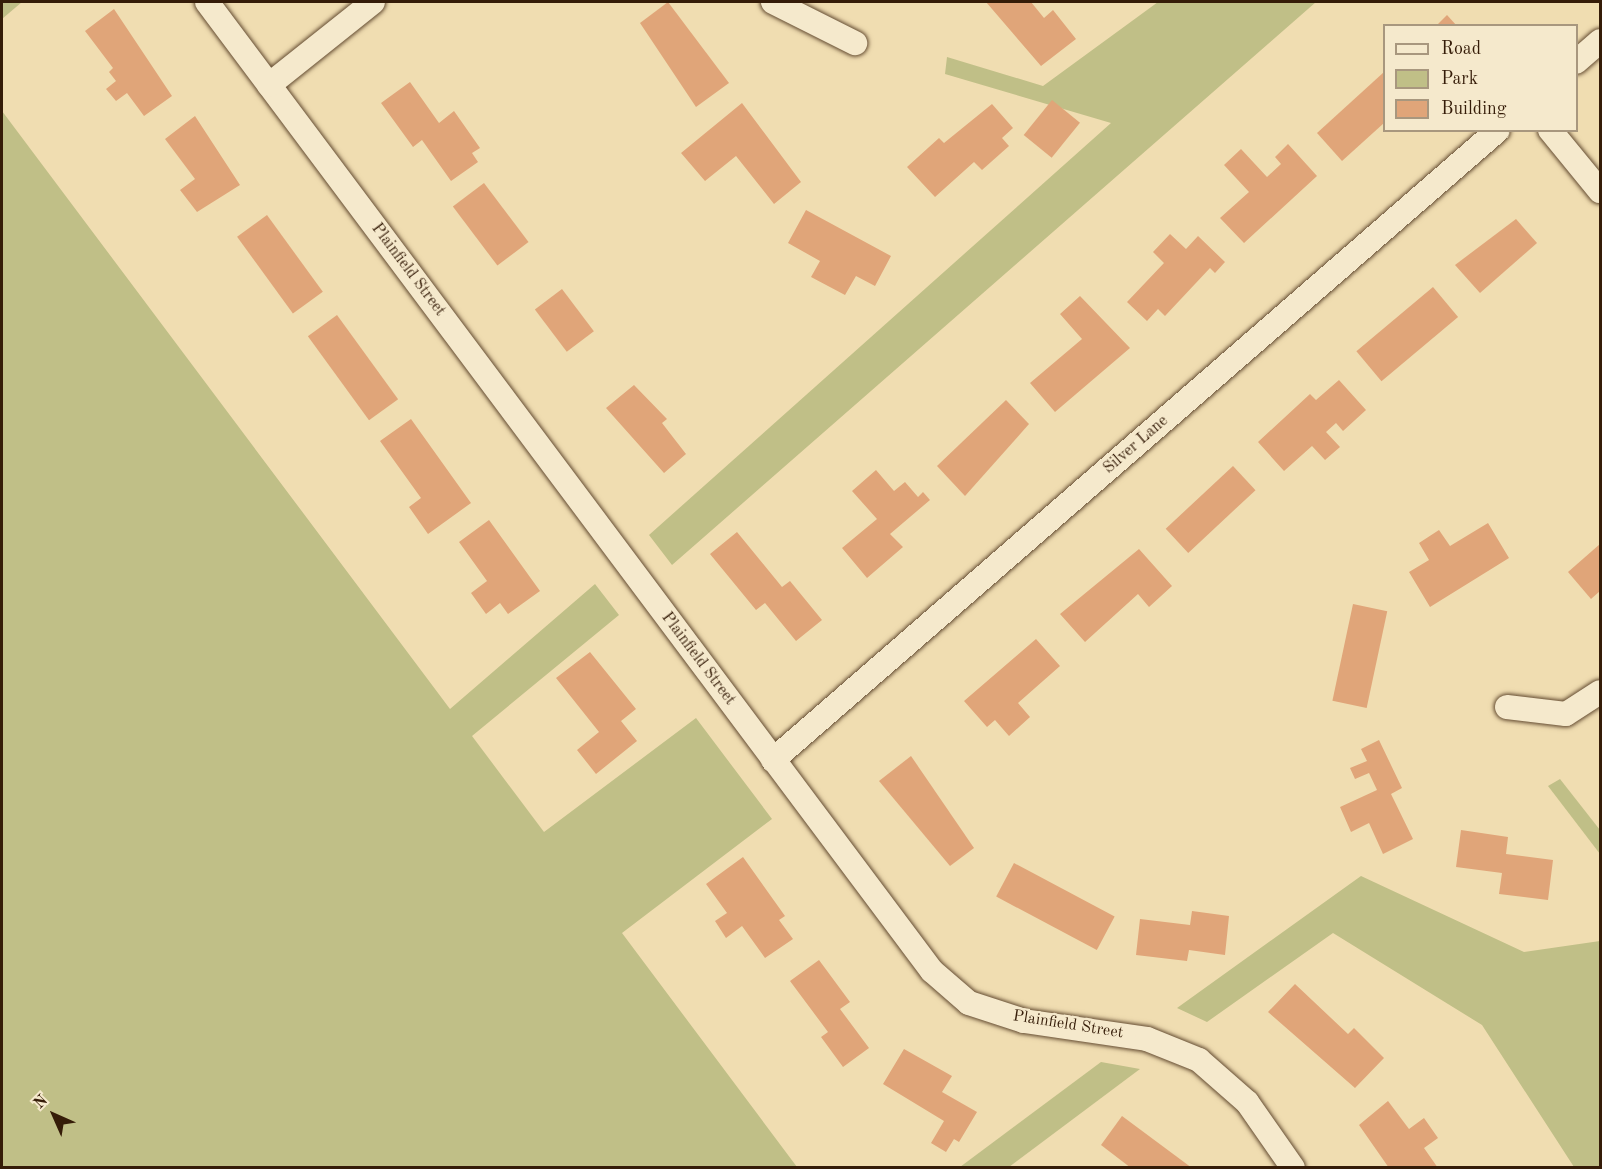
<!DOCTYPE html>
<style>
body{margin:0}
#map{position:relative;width:1602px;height:1169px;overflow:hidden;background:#f0ddb1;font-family:"Old Standard TT",serif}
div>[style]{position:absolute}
.green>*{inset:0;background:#c0bf87}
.building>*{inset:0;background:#e0a579;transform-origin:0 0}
.roads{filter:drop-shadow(0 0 2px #644c32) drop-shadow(0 0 2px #644c32)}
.street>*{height:24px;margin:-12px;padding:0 12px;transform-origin:12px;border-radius:12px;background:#f5e9cc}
span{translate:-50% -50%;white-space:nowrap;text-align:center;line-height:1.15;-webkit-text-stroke:4.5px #f5e9cc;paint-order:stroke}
.street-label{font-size:16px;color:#351c08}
.frame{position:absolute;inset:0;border:3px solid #351c08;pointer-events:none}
.legend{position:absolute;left:1383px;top:24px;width:195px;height:108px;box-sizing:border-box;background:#f5e9cc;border:2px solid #a8977e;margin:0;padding:8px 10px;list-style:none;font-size:18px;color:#351c08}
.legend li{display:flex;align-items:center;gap:12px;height:30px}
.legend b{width:30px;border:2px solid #a8977e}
.north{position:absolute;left:24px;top:1085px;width:60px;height:60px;-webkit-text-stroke:4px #f5e9cc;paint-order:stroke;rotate:315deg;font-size:16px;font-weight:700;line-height:24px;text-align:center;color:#351c08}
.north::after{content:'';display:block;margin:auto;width:21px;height:27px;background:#351c08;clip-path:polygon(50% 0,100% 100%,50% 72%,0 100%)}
</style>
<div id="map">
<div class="green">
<i style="clip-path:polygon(2px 2px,22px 2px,2px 19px)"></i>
<i style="clip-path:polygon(1158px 2px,1316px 2px,672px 565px,649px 535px,1111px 123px,945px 74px,947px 57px,1043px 86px)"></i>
<i style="clip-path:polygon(2px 111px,450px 709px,595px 584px,619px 615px,472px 736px,544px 832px,696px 718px,772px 819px,622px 933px,797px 1167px,2px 1167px)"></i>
<i style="clip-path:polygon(1560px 779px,1600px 830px,1600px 854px,1548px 786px)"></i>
<i style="clip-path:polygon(1361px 876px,1524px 952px,1600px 941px,1600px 1167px,1574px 1167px,1482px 1025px,1333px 933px,1207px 1022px,1177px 1008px)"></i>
<i style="clip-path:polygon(1101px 1062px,1140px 1069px,1009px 1167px,960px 1167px)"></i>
</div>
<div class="building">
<i style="clip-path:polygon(668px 2px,729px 83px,696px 107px,640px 23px)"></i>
<i style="clip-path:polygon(986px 2px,1031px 2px,1044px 18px,1053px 10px,1076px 39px,1041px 66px)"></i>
<i style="clip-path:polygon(114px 9px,172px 96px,144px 116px,127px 93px,116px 101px,106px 89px,116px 81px,109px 72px,113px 68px,85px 31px)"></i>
<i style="clip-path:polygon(1447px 15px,1457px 26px,1436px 26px)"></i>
<i style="clip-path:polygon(1384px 72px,1384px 123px,1342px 161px,1317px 133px)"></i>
<i style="clip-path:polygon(410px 82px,439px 123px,454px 111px,480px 148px,472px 153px,478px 162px,451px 181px,422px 140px,413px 147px,381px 103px)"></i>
<i style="left:1052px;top:100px;width:36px;height:45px;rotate:39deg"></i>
<i style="clip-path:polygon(742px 103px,801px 182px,774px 204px,736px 156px,705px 181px,681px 153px)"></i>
<i style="clip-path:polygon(992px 104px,1013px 128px,1002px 138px,1009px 146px,982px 170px,974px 162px,935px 197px,907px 167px,939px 138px,944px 143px)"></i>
<i style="clip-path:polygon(195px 116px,240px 185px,197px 212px,180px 190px,195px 179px,165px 139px)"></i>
<i style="clip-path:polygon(1288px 144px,1317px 176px,1244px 243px,1220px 218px,1249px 192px,1224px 165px,1241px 149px,1267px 177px,1281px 164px,1275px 157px)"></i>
<i style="left:484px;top:183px;width:74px;height:39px;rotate:53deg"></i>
<i style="clip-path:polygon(806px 210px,891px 256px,875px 286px,856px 276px,845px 295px,811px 277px,820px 261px,788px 243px)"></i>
<i style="left:267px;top:215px;width:95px;height:37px;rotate:54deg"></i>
<i style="clip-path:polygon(1516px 219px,1537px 243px,1480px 293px,1455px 265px)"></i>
<i style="clip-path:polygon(1170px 234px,1186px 249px,1198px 236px,1225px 262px,1215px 273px,1210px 268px,1165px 316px,1158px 309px,1147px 321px,1127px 302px,1164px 263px,1153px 252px)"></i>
<i style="left:1433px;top:287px;width:39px;height:100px;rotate:50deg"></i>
<i style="left:562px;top:289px;width:53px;height:34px;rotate:53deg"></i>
<i style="clip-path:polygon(1080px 296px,1130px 348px,1055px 412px,1030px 383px,1082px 339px,1060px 314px)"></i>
<i style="left:337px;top:315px;width:104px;height:36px;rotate:54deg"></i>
<i style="clip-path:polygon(1339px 380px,1366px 410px,1343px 431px,1336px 423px,1326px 432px,1340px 447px,1325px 460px,1312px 446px,1284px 471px,1258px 442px,1310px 394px,1316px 400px)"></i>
<i style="clip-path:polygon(634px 385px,667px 419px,662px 423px,686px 454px,664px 473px,606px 408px)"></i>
<i style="clip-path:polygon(1006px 400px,1029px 424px,965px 496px,937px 466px)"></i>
<i style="clip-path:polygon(411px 419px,471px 503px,428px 534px,409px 507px,421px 498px,380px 441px)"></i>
<i style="left:1233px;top:466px;width:33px;height:92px;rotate:47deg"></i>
<i style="clip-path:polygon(876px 470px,894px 491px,905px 482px,918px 497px,923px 492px,930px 500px,890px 534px,903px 547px,867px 578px,842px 548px,877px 519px,852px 491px)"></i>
<i style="clip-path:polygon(489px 520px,540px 591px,508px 614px,500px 603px,486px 614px,471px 593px,487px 581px,459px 542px)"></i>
<i style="clip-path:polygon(1488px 523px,1509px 558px,1430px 607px,1409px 572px,1429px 560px,1419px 543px,1439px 530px,1450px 546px)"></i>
<i style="clip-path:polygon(737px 532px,782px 587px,790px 581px,822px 620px,796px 641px,765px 603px,756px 610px,710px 554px)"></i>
<i style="clip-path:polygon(1600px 544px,1600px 591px,1591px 599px,1568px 572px)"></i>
<i style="clip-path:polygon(1139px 549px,1172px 586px,1149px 607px,1138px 594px,1085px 642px,1060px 614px)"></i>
<i style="left:1353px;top:604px;width:35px;height:99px;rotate:12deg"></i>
<i style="clip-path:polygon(1036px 639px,1060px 666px,1018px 703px,1030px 717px,1009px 736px,995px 720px,987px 727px,964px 701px)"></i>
<i style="clip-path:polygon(590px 652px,636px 709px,621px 721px,637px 741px,596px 774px,577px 750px,599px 732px,556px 678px)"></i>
<i style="clip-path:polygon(1379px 740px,1402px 788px,1391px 794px,1413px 839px,1383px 854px,1369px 823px,1351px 832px,1340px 807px,1377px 790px,1369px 773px,1355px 779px,1350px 768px,1367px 761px,1361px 749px)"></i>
<i style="clip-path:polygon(911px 756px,974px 848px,950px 866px,879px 781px)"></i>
<i style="clip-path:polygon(1461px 830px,1508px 837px,1506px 854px,1553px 860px,1548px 900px,1499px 894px,1502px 873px,1456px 867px)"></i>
<i style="clip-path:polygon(743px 857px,785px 916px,779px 920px,793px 939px,765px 958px,742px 926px,726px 938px,715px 921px,727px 913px,706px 884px)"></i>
<i style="left:1014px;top:863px;width:114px;height:38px;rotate:28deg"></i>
<i style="clip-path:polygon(1192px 911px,1229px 916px,1225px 955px,1189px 950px,1187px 961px,1136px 955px,1140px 919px,1190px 925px)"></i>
<i style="clip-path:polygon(819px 960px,850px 1002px,840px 1009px,869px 1048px,843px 1067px,821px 1037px,828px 1032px,790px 981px)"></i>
<i style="clip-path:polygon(1295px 984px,1348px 1034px,1354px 1028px,1384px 1058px,1355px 1088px,1268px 1012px)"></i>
<i style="clip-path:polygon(904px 1049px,952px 1076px,942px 1092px,977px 1112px,959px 1142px,954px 1139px,946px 1152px,931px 1143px,944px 1121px,883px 1084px)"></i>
<i style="clip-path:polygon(1388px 1101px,1409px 1129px,1424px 1118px,1438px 1138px,1424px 1148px,1438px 1168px,1389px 1168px,1359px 1125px)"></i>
<i style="clip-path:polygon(1122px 1116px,1192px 1168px,1131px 1168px,1101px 1145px)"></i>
</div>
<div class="roads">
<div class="street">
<i style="left:207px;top:2px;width:1210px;rotate:53.2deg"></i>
<i style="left:932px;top:971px;width:49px;rotate:40.9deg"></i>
<i style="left:969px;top:1003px;width:58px;rotate:18.1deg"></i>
<i style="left:1024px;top:1021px;width:124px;rotate:8.3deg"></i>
<i style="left:1147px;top:1039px;width:56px;rotate:22deg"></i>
<i style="left:1199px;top:1060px;width:64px;rotate:41.2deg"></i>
<i style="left:1247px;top:1102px;width:80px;rotate:55.1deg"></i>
<i style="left:773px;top:2px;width:92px;rotate:26.6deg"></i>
<i style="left:1576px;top:62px;width:32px;rotate:-41deg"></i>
<i style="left:269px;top:85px;width:133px;rotate:-38.6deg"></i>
<i style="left:1550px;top:130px;width:79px;rotate:50.7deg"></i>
<i style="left:1507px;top:707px;width:59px;rotate:6.8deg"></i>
<i style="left:1566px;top:714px;width:40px;rotate:-32.9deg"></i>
<i style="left:773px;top:760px;width:960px;rotate:-40.99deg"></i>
</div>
</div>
<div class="street-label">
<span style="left:408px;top:270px;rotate:53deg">Plainfield Street</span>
<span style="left:1136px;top:445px;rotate:-41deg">Silver Lane</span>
<span style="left:698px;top:659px;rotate:53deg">Plainfield Street</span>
<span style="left:1068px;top:1025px;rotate:9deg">Plainfield Street</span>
</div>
<div class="frame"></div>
<ul class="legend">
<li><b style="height:8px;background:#f5e9cc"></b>Road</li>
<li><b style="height:16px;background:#c0bf87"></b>Park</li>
<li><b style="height:16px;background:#e0a579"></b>Building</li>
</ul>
<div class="north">N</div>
</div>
